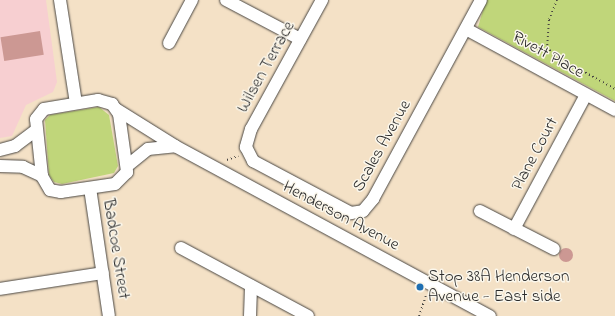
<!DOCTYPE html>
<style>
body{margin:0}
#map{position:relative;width:615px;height:316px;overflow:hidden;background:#f4e1c6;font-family:"Indie Flower",sans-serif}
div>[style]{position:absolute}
.built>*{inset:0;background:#f7cfd1}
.green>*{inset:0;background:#c0d67a}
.building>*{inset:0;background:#cc9893;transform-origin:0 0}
.round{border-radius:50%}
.path>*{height:2px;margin-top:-1px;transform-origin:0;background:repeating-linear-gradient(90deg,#494642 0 1px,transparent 0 4px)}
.roads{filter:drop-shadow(0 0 1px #494642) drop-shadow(0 0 1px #494642)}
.minor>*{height:12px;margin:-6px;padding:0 6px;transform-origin:6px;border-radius:6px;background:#fff}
.dots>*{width:11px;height:11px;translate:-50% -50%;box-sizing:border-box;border:2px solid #fbf7ec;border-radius:50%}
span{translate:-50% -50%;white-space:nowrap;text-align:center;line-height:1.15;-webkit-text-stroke:3px #fbf7ec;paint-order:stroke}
.street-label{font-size:17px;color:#2b2b2b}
.poi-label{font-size:17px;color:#2b2b2b}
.left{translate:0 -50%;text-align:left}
</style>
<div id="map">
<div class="built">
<i style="clip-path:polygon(0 0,46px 0,57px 82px,53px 92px,26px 105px,12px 136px,0 138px)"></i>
</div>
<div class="green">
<i style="clip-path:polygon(486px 0,615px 0,615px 101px,478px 27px)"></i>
<i style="clip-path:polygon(99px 107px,109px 115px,118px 166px,114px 173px,62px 184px,54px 182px,49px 175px,45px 120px,50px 115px)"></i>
</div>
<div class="building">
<i style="left:40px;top:31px;width:24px;height:40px;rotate:81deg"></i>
<i class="round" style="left:559px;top:248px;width:14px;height:14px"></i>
</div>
<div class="path">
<i style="left:557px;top:0;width:22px;rotate:112deg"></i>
<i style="left:549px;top:20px;width:27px;rotate:94deg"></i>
<i style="left:547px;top:47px;width:11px;rotate:49deg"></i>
<i style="left:554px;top:55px;width:70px;rotate:29.1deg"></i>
<i style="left:536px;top:53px;width:13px;rotate:-29deg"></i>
<i style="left:227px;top:160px;width:12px;rotate:-20deg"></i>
<i style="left:359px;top:224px;width:9px;rotate:77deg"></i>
<i style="left:419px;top:316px;width:21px;rotate:-71deg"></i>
</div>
<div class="roads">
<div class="minor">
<i style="left:60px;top:0;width:104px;rotate:81.2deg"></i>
<i style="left:226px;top:0;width:84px;rotate:27.8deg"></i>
<i style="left:322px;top:0;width:147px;rotate:118.8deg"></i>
<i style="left:251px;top:129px;width:19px;rotate:106deg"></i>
<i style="left:246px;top:147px;width:16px;rotate:63deg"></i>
<i style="left:253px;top:161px;width:111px;rotate:28deg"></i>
<i style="left:351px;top:213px;width:12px;rotate:-9deg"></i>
<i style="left:363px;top:211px;width:16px;rotate:-50deg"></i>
<i style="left:373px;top:199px;width:226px;rotate:-61.5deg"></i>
<i style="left:466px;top:29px;width:170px;rotate:28.5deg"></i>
<i style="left:169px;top:43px;width:49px;rotate:-61.9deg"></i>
<i style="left:98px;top:100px;width:15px;rotate:16deg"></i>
<i style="left:112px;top:104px;width:12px;rotate:55deg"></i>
<i style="left:119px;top:114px;width:59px;rotate:82.1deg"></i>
<i style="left:127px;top:172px;width:17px;rotate:135deg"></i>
<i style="left:115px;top:184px;width:55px;rotate:171.6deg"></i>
<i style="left:61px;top:192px;width:11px;rotate:-170deg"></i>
<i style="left:50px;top:190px;width:16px;rotate:-120deg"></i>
<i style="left:42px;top:176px;width:57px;rotate:-96deg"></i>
<i style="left:36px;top:119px;width:13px;rotate:-51deg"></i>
<i style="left:44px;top:109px;width:55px;rotate:-9.5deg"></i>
<i style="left:116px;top:109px;width:70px;rotate:32.1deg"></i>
<i style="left:175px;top:146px;width:358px;rotate:28.4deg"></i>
<i style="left:0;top:150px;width:16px;rotate:-15deg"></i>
<i style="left:15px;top:146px;width:25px;rotate:-37deg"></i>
<i style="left:0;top:166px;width:23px;rotate:2deg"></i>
<i style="left:23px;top:167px;width:21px;rotate:25deg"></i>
<i style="left:127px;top:166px;width:27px;rotate:-39deg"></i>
<i style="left:148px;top:149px;width:27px;rotate:-6deg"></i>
<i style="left:90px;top:188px;width:129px;rotate:81.6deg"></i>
<i style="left:480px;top:211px;width:83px;rotate:27.2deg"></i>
<i style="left:514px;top:229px;width:152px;rotate:-61.8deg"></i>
<i style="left:181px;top:248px;width:144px;rotate:28.2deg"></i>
<i style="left:0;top:289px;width:104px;rotate:-8.8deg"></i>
<i style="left:250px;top:316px;width:30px;rotate:-88deg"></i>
</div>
</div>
<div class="dots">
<i style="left:420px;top:287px;background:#1f6fb2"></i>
</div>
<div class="street-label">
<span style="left:548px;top:55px;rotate:29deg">Rivett Place</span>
<span style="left:266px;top:67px;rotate:-61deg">Wilsen Terrace</span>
<span style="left:382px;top:146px;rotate:-61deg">Scales Avenue</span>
<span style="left:535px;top:154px;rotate:-62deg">Plane Court</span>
<span style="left:341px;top:216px;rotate:28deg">Henderson Avenue</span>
<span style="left:116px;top:249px;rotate:81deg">Badcoe Street</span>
</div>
<div class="poi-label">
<span class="left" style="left:428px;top:287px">Stop 38A Henderson<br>Avenue - East side</span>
</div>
</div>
